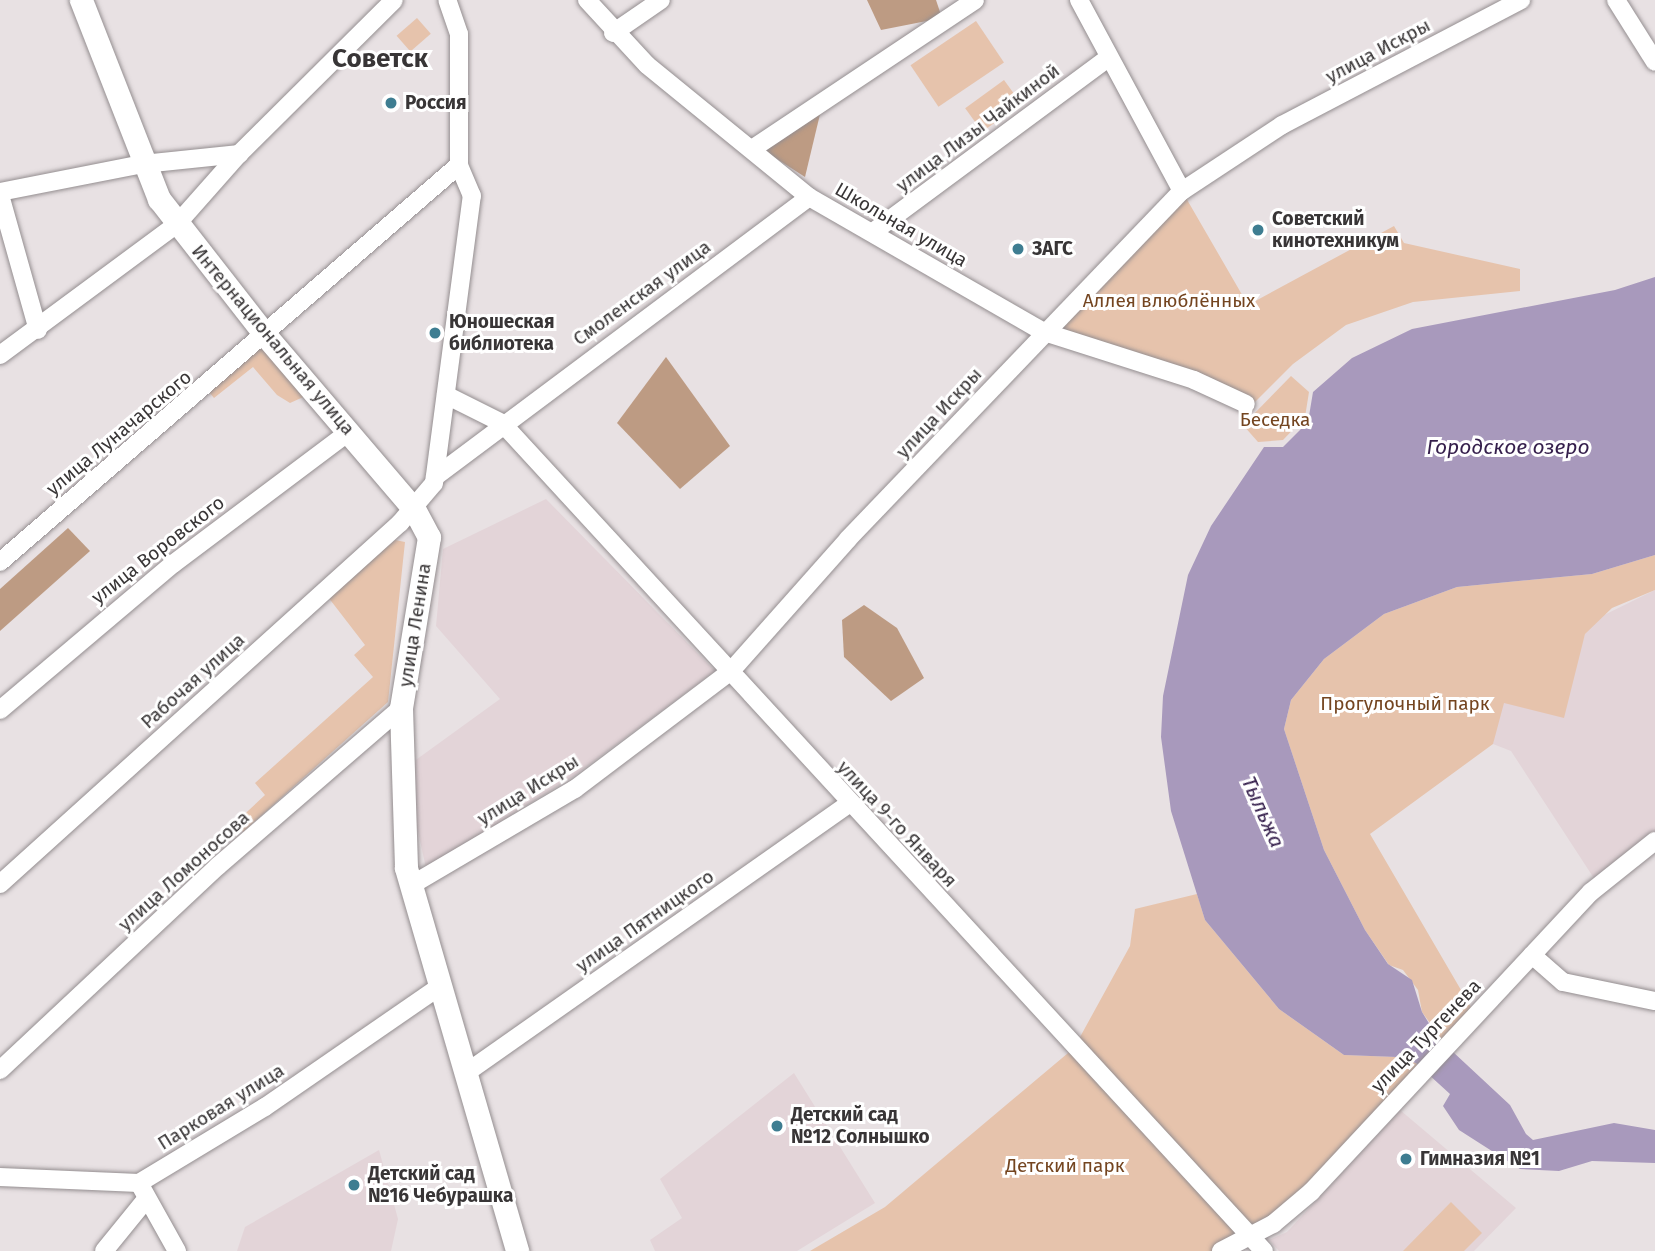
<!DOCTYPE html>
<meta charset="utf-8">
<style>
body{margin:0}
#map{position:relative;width:1655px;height:1251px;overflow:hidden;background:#e8e1e3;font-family:"Fira Sans",sans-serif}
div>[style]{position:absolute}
.built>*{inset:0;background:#e3d4d8}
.green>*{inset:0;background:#e6c3ac;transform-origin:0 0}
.forest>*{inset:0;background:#bd9b83}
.water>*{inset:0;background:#a899bc}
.roads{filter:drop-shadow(0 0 2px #948e90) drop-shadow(0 0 2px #948e90)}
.minor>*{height:18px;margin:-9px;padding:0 9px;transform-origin:9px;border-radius:9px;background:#fff}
.major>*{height:23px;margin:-11.5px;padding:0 11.5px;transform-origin:11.5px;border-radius:11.5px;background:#fff}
.dots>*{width:19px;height:19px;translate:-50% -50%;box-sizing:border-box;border:4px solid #fff;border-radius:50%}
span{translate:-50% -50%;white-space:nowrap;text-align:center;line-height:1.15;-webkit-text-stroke:6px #fff;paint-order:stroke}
.street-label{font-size:19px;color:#383536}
.poi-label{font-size:19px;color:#383536;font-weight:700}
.left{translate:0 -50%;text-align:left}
.park-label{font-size:19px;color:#744520}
.water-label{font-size:21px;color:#351f4c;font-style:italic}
.district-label{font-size:26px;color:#383536;font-weight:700}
</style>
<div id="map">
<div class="built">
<i style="clip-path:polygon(546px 499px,715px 671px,574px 776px,426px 868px,415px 818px,413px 762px,500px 699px,436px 626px,443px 549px)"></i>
<i style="clip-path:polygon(1655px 590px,1655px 841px,1599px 886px,1511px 751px,1493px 744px,1494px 732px,1503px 702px,1576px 662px,1585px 634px,1598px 618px)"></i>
<i style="clip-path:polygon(794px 1073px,875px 1203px,797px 1251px,655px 1251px,650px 1240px,682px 1218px,660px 1179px)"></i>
<i style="clip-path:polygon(1400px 1110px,1516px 1208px,1474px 1251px,1279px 1251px,1269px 1240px,1287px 1232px)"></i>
<i style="clip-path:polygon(379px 1150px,398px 1219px,391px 1251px,237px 1251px,245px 1227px)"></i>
</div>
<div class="green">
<i style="left:417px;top:18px;width:21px;height:27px;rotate:49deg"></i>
<i style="left:976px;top:21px;width:50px;height:79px;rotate:56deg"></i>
<i style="left:1004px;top:80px;width:29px;height:48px;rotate:54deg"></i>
<i style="clip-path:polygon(1182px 191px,1248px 305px,1394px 226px,1404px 243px,1520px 269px,1520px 291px,1413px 302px,1346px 325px,1293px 364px,1251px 406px,1044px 332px)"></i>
<i style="clip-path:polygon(265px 344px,310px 394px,290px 403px,277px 395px,253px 367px,214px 398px,209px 392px)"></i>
<i style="clip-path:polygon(1291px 376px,1309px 392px,1305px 417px,1283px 440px,1258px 442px,1243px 425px)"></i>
<i style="clip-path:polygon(395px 540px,405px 542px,388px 702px,243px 832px,235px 823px,265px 795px,255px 783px,373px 677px,354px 655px,365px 645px,328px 597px)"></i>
<i style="clip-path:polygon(1655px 555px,1655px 590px,1612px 608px,1585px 634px,1564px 718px,1504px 703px,1493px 744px,1370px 834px,1475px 1014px,1446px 1045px,1422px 1012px,1418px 990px,1403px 970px,1389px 965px,1365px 930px,1324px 850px,1284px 729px,1291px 700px,1324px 659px,1384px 614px,1457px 587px,1592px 574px)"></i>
<i style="clip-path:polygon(1197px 894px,1205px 920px,1279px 1009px,1344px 1055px,1397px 1057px,1416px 1063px,1423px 1071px,1311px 1192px,1221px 1251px,810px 1251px,885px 1207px,1074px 1048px,1130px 946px,1135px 909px)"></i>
<i style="clip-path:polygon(1451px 1202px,1482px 1233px,1464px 1251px,1403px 1251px)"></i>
</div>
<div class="forest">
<i style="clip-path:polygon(867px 0,936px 0,942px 18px,881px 30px)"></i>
<i style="clip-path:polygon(821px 110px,805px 177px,763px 150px)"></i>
<i style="clip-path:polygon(666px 357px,730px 446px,680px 489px,617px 423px)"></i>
<i style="clip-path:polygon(68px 528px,90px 551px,0 631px,0 589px)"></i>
<i style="clip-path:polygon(864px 605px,897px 628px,924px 678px,891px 701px,844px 657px,842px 620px)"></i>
</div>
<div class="water">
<i style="clip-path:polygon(1655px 277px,1655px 555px,1592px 574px,1457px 587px,1384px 614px,1324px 659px,1291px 700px,1284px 729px,1324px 850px,1365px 930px,1388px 964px,1412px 980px,1422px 1012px,1438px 1038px,1510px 1105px,1526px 1134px,1533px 1140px,1614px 1123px,1655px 1130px,1655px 1163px,1592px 1161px,1559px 1171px,1520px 1169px,1459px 1130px,1443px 1106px,1450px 1094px,1416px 1063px,1397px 1057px,1344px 1055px,1279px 1009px,1205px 920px,1171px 811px,1161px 737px,1163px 696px,1188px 575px,1211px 526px,1264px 447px,1283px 447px,1308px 422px,1313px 392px,1352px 358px,1412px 329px,1615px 290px)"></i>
</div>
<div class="roads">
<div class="minor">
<i style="left:587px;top:0;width:88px;rotate:47.3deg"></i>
<i style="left:647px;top:65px;width:209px;rotate:39.2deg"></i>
<i style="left:809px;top:197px;width:271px;rotate:29.9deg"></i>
<i style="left:1044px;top:332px;width:157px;rotate:17.7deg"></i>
<i style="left:1194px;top:380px;width:57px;rotate:24.8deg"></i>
<i style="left:1079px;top:0;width:217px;rotate:61.7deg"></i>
<i style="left:1616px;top:0;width:73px;rotate:57.8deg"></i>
<i style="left:613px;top:33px;width:58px;rotate:-34.5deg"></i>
<i style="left:752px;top:149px;width:268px;rotate:-33.7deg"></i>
<i style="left:0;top:192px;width:146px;rotate:-11.1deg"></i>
<i style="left:143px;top:164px;width:97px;rotate:-5.9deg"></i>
<i style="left:239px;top:154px;width:218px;rotate:-44.8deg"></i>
<i style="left:0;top:195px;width:140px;rotate:74.3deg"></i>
<i style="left:873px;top:232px;width:292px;rotate:-36.5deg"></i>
<i style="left:0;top:355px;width:220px;rotate:-36.5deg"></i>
<i style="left:177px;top:224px;width:94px;rotate:-48.5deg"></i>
<i style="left:446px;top:395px;width:63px;rotate:26.6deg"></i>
<i style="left:502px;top:423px;width:1125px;rotate:47.38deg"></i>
<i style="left:435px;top:477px;width:467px;rotate:-36.8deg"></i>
<i style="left:0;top:562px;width:607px;rotate:-40.86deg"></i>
<i style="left:0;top:710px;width:226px;rotate:-40.2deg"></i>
<i style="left:173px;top:564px;width:220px;rotate:-36.9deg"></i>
<i style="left:0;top:884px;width:539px;rotate:-42.07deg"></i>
<i style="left:400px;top:523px;width:52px;rotate:-49.6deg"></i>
<i style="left:434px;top:483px;width:290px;rotate:-82.5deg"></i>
<i style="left:472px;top:196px;width:34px;rotate:-113deg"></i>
<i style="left:459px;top:165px;width:131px;rotate:-90deg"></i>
<i style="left:459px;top:34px;width:36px;rotate:-109deg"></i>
<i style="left:410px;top:886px;width:191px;rotate:-30.5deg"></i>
<i style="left:575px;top:789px;width:196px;rotate:-37.1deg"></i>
<i style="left:731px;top:671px;width:176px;rotate:-48.4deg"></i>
<i style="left:848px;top:539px;width:482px;rotate:-46.2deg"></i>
<i style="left:1182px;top:191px;width:120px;rotate:-33.4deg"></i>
<i style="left:1282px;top:125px;width:270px;rotate:-27.6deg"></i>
<i style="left:1532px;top:955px;width:41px;rotate:41.1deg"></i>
<i style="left:1563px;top:982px;width:94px;rotate:11.7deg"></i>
<i style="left:0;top:1070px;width:299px;rotate:-43.1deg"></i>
<i style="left:218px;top:866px;width:242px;rotate:-40.8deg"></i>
<i style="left:466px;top:1073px;width:468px;rotate:-35.1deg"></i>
<i style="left:0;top:1177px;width:139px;rotate:2.5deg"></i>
<i style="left:139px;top:1183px;width:147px;rotate:-31.1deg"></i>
<i style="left:265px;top:1107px;width:211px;rotate:-34.6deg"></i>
<i style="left:139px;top:1183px;width:78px;rotate:60.8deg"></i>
<i style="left:104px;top:1251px;width:68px;rotate:-50.9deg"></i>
<i style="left:1221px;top:1251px;width:59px;rotate:-27.4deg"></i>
<i style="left:1273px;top:1224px;width:50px;rotate:-40.1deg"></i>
<i style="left:1311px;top:1192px;width:410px;rotate:-47deg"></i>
<i style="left:1591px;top:892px;width:82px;rotate:-38.6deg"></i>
</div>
<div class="major">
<i style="left:81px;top:0;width:214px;rotate:68.6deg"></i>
<i style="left:159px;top:199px;width:174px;rotate:52deg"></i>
<i style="left:266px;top:336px;width:228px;rotate:49.5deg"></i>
<i style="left:414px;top:509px;width:32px;rotate:62deg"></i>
<i style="left:429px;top:537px;width:173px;rotate:99.3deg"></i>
<i style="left:401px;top:708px;width:160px;rotate:88.2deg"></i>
<i style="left:406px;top:868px;width:399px;rotate:73.8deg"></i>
</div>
</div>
<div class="dots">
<i style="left:391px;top:103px;background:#3e7d91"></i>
<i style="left:1258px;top:230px;background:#3e7d91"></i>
<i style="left:1018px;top:249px;background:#3e7d91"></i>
<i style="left:435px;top:333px;background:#3e7d91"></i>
<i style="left:777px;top:1126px;background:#3e7d91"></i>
<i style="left:1406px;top:1159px;background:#3e7d91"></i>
<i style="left:354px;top:1185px;background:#3e7d91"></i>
</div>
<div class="street-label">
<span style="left:1378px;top:51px;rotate:-28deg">улица Искры</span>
<span style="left:978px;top:128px;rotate:-37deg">улица Лизы Чайкиной</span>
<span style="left:901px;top:225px;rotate:30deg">Школьная улица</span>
<span style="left:642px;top:293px;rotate:-36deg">Смоленская улица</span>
<span style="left:273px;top:340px;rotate:50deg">Интернациональная улица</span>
<span style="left:939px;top:413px;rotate:-47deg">улица Искры</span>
<span style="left:119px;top:433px;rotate:-40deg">улица Луначарского</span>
<span style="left:158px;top:550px;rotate:-38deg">улица Воровского</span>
<span style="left:415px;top:625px;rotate:-81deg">улица Ленина</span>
<span style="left:193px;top:681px;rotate:-42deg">Рабочая улица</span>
<span style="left:528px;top:790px;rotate:-32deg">улица Искры</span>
<span style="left:897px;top:824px;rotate:47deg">улица 9-го Января</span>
<span style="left:184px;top:871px;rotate:-42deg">улица Ломоносова</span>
<span style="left:645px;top:921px;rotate:-35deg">улица Пятницкого</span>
<span style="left:1426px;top:1036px;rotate:-46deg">улица Тургенева</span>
<span style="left:221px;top:1107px;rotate:-32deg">Парковая улица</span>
</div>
<div class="poi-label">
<span class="left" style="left:405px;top:103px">Россия</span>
<span class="left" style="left:1272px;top:230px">Советский<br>кинотехникум</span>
<span class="left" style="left:1032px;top:249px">ЗАГС</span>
<span class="left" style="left:449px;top:333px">Юношеская<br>библиотека</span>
<span class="left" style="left:791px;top:1126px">Детский сад<br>№12 Солнышко</span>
<span class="left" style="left:1420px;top:1159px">Гимназия №1</span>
<span class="left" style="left:368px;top:1185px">Детский сад<br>№16 Чебурашка</span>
</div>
<div class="park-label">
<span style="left:1169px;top:301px">Аллея влюблённых</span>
<span style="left:1275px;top:420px">Беседка</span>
<span style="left:1405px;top:704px">Прогулочный парк</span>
<span style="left:1065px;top:1166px">Детский парк</span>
</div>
<div class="water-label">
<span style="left:1508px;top:447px">Городское озеро</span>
<span style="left:1263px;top:812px;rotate:66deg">Тыльжа</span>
</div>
<div class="district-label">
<span style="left:380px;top:59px">Советск</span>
</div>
</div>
